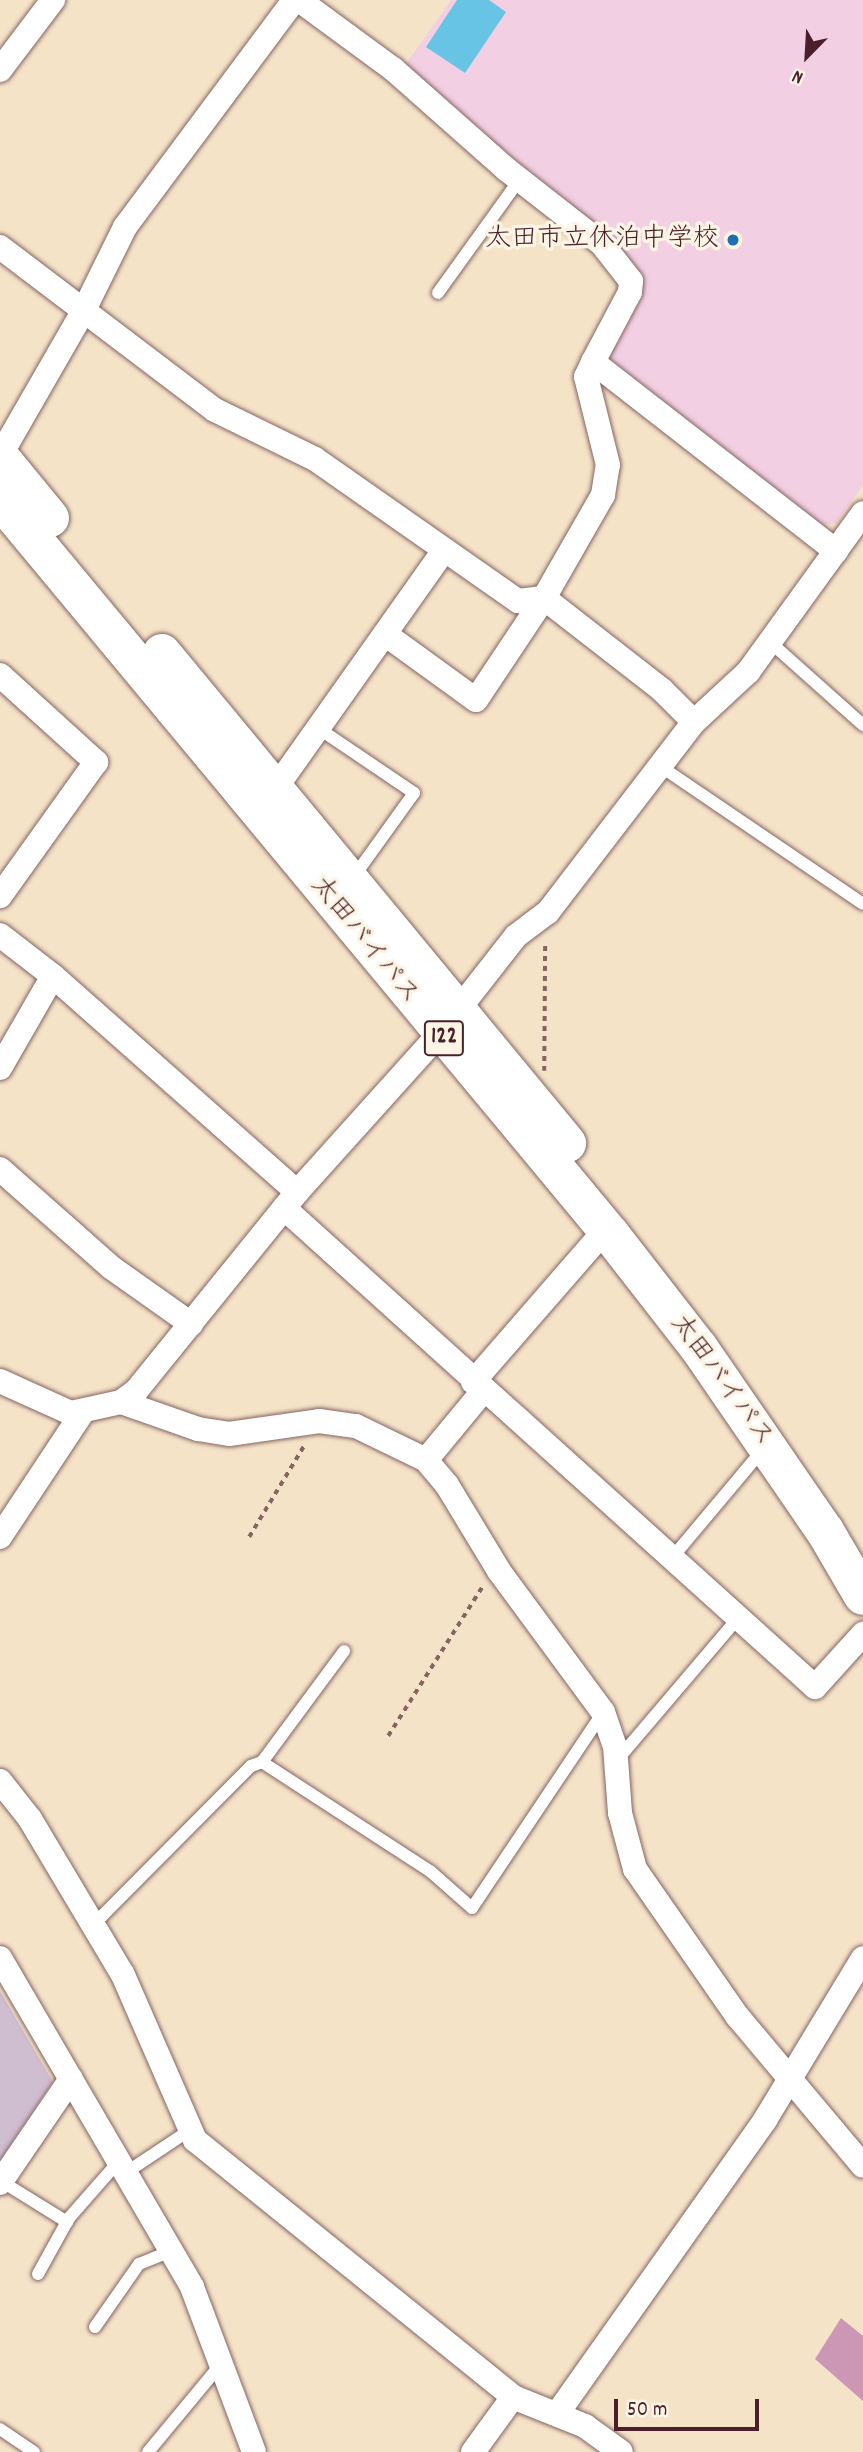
<!DOCTYPE html>
<meta charset="utf-8">
<style>
body{margin:0}
#map{position:relative;width:863px;height:2452px;overflow:hidden;background:#f5e3c8;font-family:Dekko,"Klee One",sans-serif}
div>[style]{position:absolute}
.built>*{inset:0;background:#f2cfe2}
.industrial>*{inset:0;background:#cfbdd0}
.water>*{inset:0;background:#67c4e5}
.building>*{inset:0;background:#cb97b5}
.path>*{height:3.5px;margin-top:-1.75px;transform-origin:0;background:repeating-linear-gradient(90deg,#866462 0 5px,transparent 0 10px)}
.roads{filter:drop-shadow(0 0 2px #866462) drop-shadow(0 0 2px #866462)}
.service>*{height:12px;margin:-6px;padding:0 6px;transform-origin:6px;border-radius:6px;background:#fff}
.minor>*{height:24px;margin:-12px;padding:0 12px;transform-origin:12px;border-radius:12px;background:#fff}
.trunk>*{height:38px;margin:-19px;padding:0 19px;transform-origin:19px;border-radius:19px;background:#fff}
.dots>*{width:19px;height:19px;translate:-50% -50%;box-sizing:border-box;border:4px solid #fcf5e5;border-radius:50%}
span{translate:-50% -50%;white-space:nowrap;text-align:center;line-height:1.15;-webkit-text-stroke:7px #fcf5e5;paint-order:stroke}
.shield-label span{padding:2px 5px;background:#fcf5e5;border:2px solid;border-radius:5px;-webkit-text-stroke-width:0}
.shield-label{font-size:24px;color:#4a1f2b;font-weight:700}
.poi-label{font-size:26px;color:#4a1f2b}
.right{translate:-100% -50%;text-align:right}
.street-label{font-size:26px;color:#4a1f2b}
.north{position:absolute;left:772px;top:21px;width:70px;height:70px;-webkit-text-stroke:5px #fcf5e5;paint-order:stroke;rotate:204deg;font-size:19px;font-weight:700;line-height:28px;text-align:center;color:#4a1f2b}
.north::after{content:'';display:block;margin:auto;width:24px;height:32px;background:#4a1f2b;clip-path:polygon(50% 0,100% 100%,50% 72%,0 100%)}
.scale{position:absolute;left:614px;top:2399px;width:145px;height:32px;box-sizing:border-box;border:4px solid #4a1f2b;border-top:0;padding-left:9px;font-size:21px;line-height:24px;white-space:nowrap;color:#4a1f2b;-webkit-text-stroke:5px #fcf5e5;paint-order:stroke}
</style>
<div id="map">
<div class="built">
<i style="clip-path:polygon(451px 0,863px 0,863px 485px,836px 523px,819px 526px,604px 360px,642px 277px,565px 203px,404px 67px)"></i>
</div>
<div class="industrial">
<i style="clip-path:polygon(0 1991px,53px 2082px,0 2160px)"></i>
</div>
<div class="water">
<i style="clip-path:polygon(457px 0,489px 0,506px 12px,465px 73px,426px 47px)"></i>
</div>
<div class="building">
<i style="clip-path:polygon(841px 2318px,863px 2336px,863px 2401px,815px 2359px)"></i>
</div>
<div class="path">
<i style="left:544px;top:1071px;width:129px;rotate:-89.6deg"></i>
<i style="left:249px;top:1537px;width:106px;rotate:-58.9deg"></i>
<i style="left:388px;top:1736px;width:178px;rotate:-57.7deg"></i>
</div>
<div class="roads">
<div class="service">
<i style="left:438px;top:293px;width:140px;rotate:-54.3deg"></i>
<i style="left:770px;top:642px;width:125px;rotate:41.7deg"></i>
<i style="left:318px;top:728px;width:116px;rotate:34.1deg"></i>
<i style="left:414px;top:793px;width:105px;rotate:125.7deg"></i>
<i style="left:660px;top:766px;width:245px;rotate:34.2deg"></i>
<i style="left:671px;top:1559px;width:145px;rotate:-50deg"></i>
<i style="left:618px;top:1759px;width:185px;rotate:-49.6deg"></i>
<i style="left:262px;top:1762px;width:200px;rotate:33deg"></i>
<i style="left:430px;top:1871px;width:56px;rotate:41.4deg"></i>
<i style="left:472px;top:1908px;width:234px;rotate:-56.2deg"></i>
<i style="left:92px;top:1920px;width:11px;rotate:-22deg"></i>
<i style="left:102px;top:1916px;width:211px;rotate:-45.2deg"></i>
<i style="left:251px;top:1766px;width:12px;rotate:-20deg"></i>
<i style="left:262px;top:1762px;width:138px;rotate:-53.5deg"></i>
<i style="left:127px;top:2172px;width:76px;rotate:-33.7deg"></i>
<i style="left:1px;top:2181px;width:78px;rotate:31.8deg"></i>
<i style="left:38px;top:2274px;width:64px;rotate:-61deg"></i>
<i style="left:69px;top:2218px;width:77px;rotate:-48.7deg"></i>
<i style="left:95px;top:2327px;width:77px;rotate:-55.1deg"></i>
<i style="left:139px;top:2264px;width:35px;rotate:-22deg"></i>
<i style="left:0;top:2429px;width:41px;rotate:34.1deg"></i>
<i style="left:148px;top:2452px;width:114px;rotate:-50.3deg"></i>
</div>
<div class="minor">
<i style="left:299px;top:0;width:117px;rotate:36.3deg"></i>
<i style="left:393px;top:69px;width:151px;rotate:41.5deg"></i>
<i style="left:506px;top:169px;width:122px;rotate:38deg"></i>
<i style="left:602px;top:244px;width:47px;rotate:51.9deg"></i>
<i style="left:631px;top:281px;width:11px;rotate:95deg"></i>
<i style="left:630px;top:292px;width:79px;rotate:117.9deg"></i>
<i style="left:593px;top:362px;width:308px;rotate:37.9deg"></i>
<i style="left:0;top:70px;width:88px;rotate:-52.9deg"></i>
<i style="left:0;top:247px;width:270px;rotate:37.2deg"></i>
<i style="left:215px;top:410px;width:111px;rotate:26.1deg"></i>
<i style="left:315px;top:459px;width:248px;rotate:35deg"></i>
<i style="left:518px;top:601px;width:26px;rotate:-7deg"></i>
<i style="left:544px;top:598px;width:150px;rotate:37.9deg"></i>
<i style="left:662px;top:690px;width:45px;rotate:45deg"></i>
<i style="left:0;top:456px;width:168px;rotate:-60.1deg"></i>
<i style="left:84px;top:310px;width:93px;rotate:-63.7deg"></i>
<i style="left:125px;top:227px;width:283px;rotate:-53.3deg"></i>
<i style="left:385px;top:634px;width:112px;rotate:36deg"></i>
<i style="left:476px;top:700px;width:123px;rotate:-56.3deg"></i>
<i style="left:544px;top:598px;width:119px;rotate:-60.2deg"></i>
<i style="left:603px;top:495px;width:30px;rotate:-81deg"></i>
<i style="left:608px;top:465px;width:91px;rotate:-104deg"></i>
<i style="left:586px;top:377px;width:17px;rotate:-65deg"></i>
<i style="left:0;top:675px;width:130px;rotate:42.2deg"></i>
<i style="left:96px;top:762px;width:165px;rotate:125.6deg"></i>
<i style="left:275px;top:789px;width:293px;rotate:-54.7deg"></i>
<i style="left:0;top:935px;width:67px;rotate:37.7deg"></i>
<i style="left:53px;top:976px;width:326px;rotate:41.5deg"></i>
<i style="left:0;top:1068px;width:106px;rotate:-60.1deg"></i>
<i style="left:0;top:1169px;width:149px;rotate:41.5deg"></i>
<i style="left:112px;top:1268px;width:97px;rotate:35.3deg"></i>
<i style="left:284px;top:1208px;width:715px;rotate:42.05deg"></i>
<i style="left:815px;top:1687px;width:72px;rotate:-47.8deg"></i>
<i style="left:0;top:1381px;width:78px;rotate:24.3deg"></i>
<i style="left:71px;top:1413px;width:51px;rotate:-12.4deg"></i>
<i style="left:121px;top:1402px;width:19px;rotate:-36deg"></i>
<i style="left:136px;top:1391px;width:256px;rotate:-51deg"></i>
<i style="left:297px;top:1192px;width:214px;rotate:-48deg"></i>
<i style="left:440px;top:1033px;width:123px;rotate:-51.9deg"></i>
<i style="left:516px;top:936px;width:40px;rotate:-37deg"></i>
<i style="left:548px;top:912px;width:240px;rotate:-52.5deg"></i>
<i style="left:694px;top:722px;width:74px;rotate:-42.8deg"></i>
<i style="left:748px;top:672px;width:196px;rotate:-54.1deg"></i>
<i style="left:473px;top:1382px;width:203px;rotate:-49deg"></i>
<i style="left:121px;top:1402px;width:82px;rotate:19.3deg"></i>
<i style="left:198px;top:1429px;width:31px;rotate:9deg"></i>
<i style="left:229px;top:1434px;width:91px;rotate:-8.2deg"></i>
<i style="left:319px;top:1421px;width:37px;rotate:8deg"></i>
<i style="left:356px;top:1426px;width:78px;rotate:25.9deg"></i>
<i style="left:426px;top:1460px;width:33px;rotate:50deg"></i>
<i style="left:447px;top:1485px;width:100px;rotate:58.8deg"></i>
<i style="left:499px;top:1571px;width:175px;rotate:53.6deg"></i>
<i style="left:603px;top:1712px;width:36px;rotate:71deg"></i>
<i style="left:615px;top:1746px;width:67px;rotate:85.7deg"></i>
<i style="left:620px;top:1813px;width:58px;rotate:75deg"></i>
<i style="left:635px;top:1869px;width:180px;rotate:55.2deg"></i>
<i style="left:738px;top:2017px;width:194px;rotate:50deg"></i>
<i style="left:426px;top:1460px;width:89px;rotate:-50.4deg"></i>
<i style="left:0;top:1537px;width:149px;rotate:-56.5deg"></i>
<i style="left:0;top:1781px;width:48px;rotate:51.7deg"></i>
<i style="left:30px;top:1819px;width:182px;rotate:59.2deg"></i>
<i style="left:123px;top:1975px;width:180px;rotate:66.4deg"></i>
<i style="left:195px;top:2140px;width:409px;rotate:38.9deg"></i>
<i style="left:513px;top:2397px;width:78px;rotate:21.9deg"></i>
<i style="left:585px;top:2426px;width:44px;rotate:35.8deg"></i>
<i style="left:0;top:1958px;width:381px;rotate:59.7deg"></i>
<i style="left:192px;top:2287px;width:176px;rotate:69.4deg"></i>
<i style="left:0;top:2183px;width:126px;rotate:-55.7deg"></i>
<i style="left:557px;top:2414px;width:360px;rotate:-54.7deg"></i>
<i style="left:765px;top:2120px;width:189px;rotate:-58.8deg"></i>
<i style="left:473px;top:2452px;width:68px;rotate:-54deg"></i>
</div>
<div class="trunk">
<i style="left:0;top:457px;width:79px;rotate:50.7deg"></i>
<i style="left:0;top:499px;width:957px;rotate:50.3deg"></i>
<i style="left:611px;top:1235px;width:143px;rotate:52.1deg"></i>
<i style="left:699px;top:1348px;width:222px;rotate:55.5deg"></i>
<i style="left:825px;top:1531px;width:75px;rotate:59.7deg"></i>
<i style="left:162px;top:653px;width:636px;rotate:50.43deg"></i>
</div>
</div>
<div class="dots">
<i style="left:733px;top:240px;background:#1f6fb2"></i>
</div>
<div class="shield-label">
<span style="left:444px;top:1038px">122</span>
</div>
<div class="poi-label">
<span class="right" style="left:719px;top:240px">太田市立休泊中学校</span>
</div>
<div class="street-label">
<span style="left:364px;top:941px;rotate:51deg">太田バイパス</span>
<span style="left:721px;top:1381px;rotate:54deg">太田バイパス</span>
</div>
<div class="north">N</div>
<div class="scale">50 m</div>
</div>
